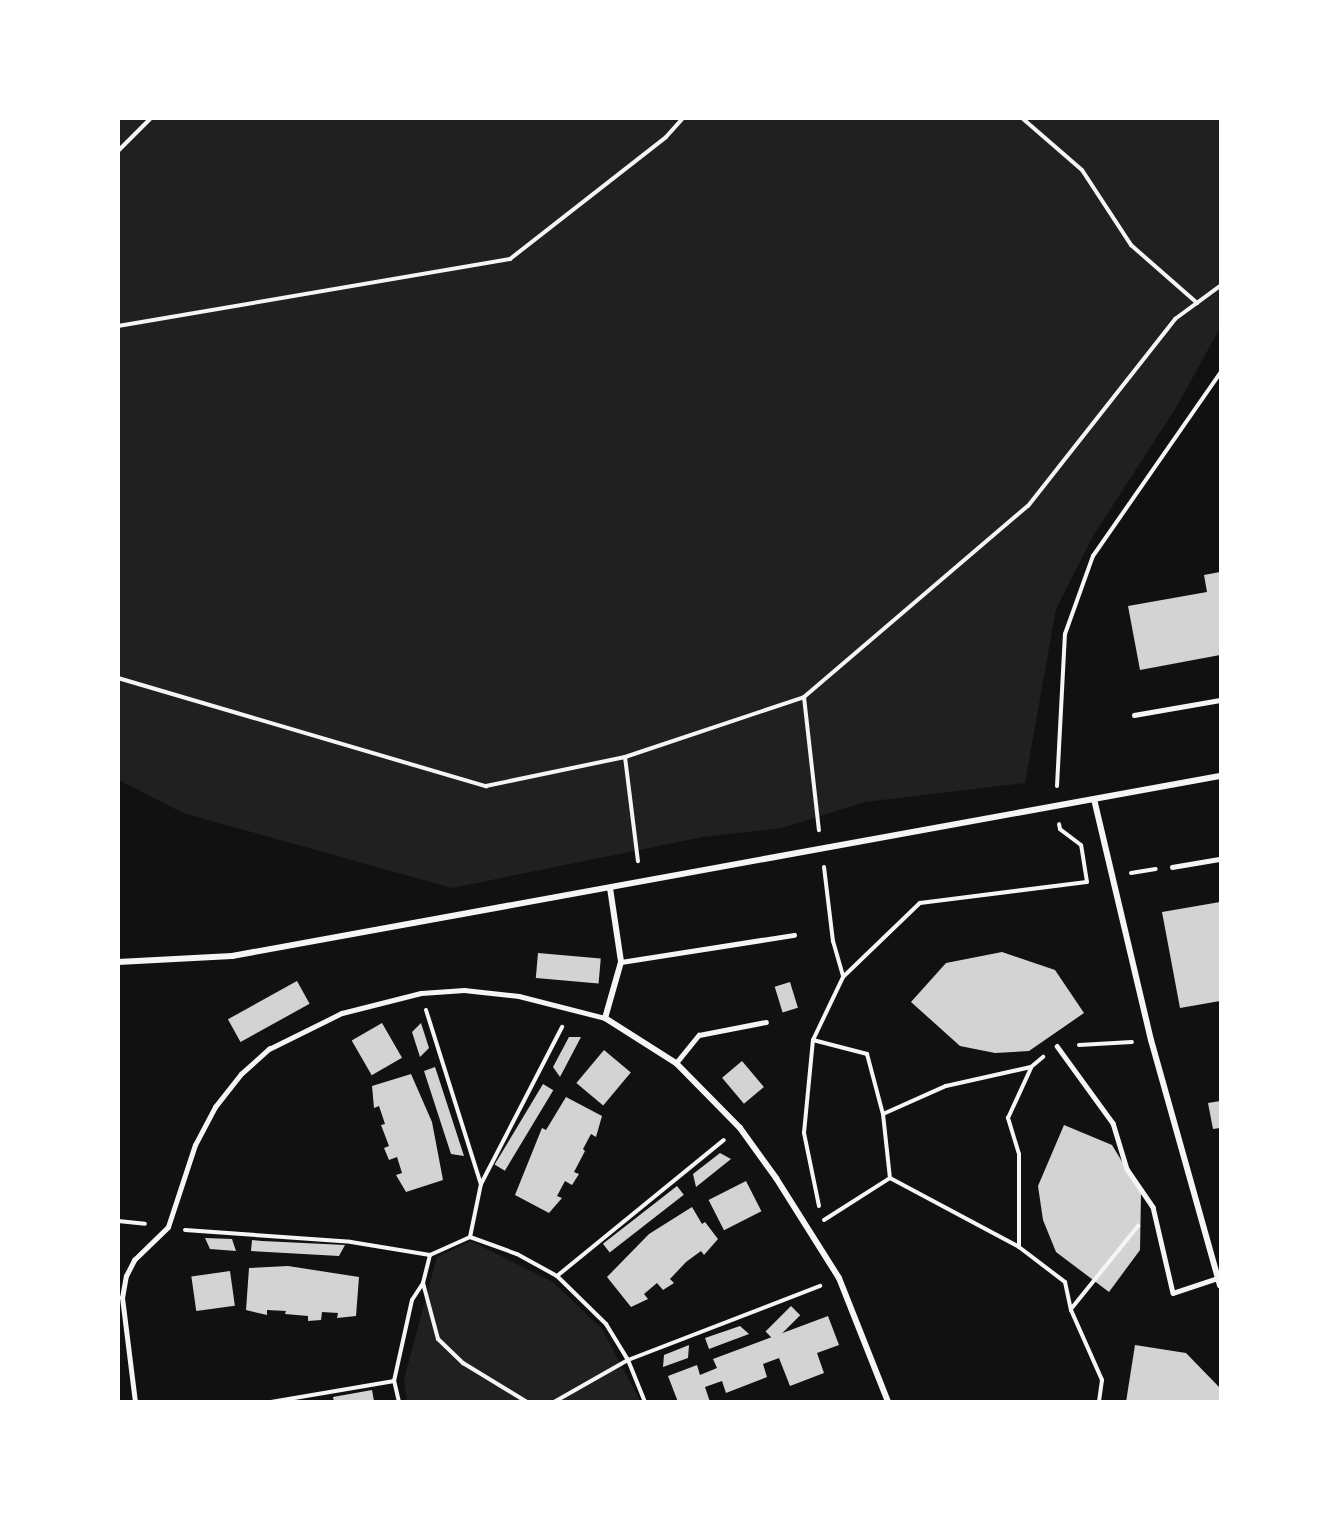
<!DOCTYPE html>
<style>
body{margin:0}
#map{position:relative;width:1339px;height:1520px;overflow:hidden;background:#111;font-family:"Space Grotesk",sans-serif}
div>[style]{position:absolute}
.green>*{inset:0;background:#202020}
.building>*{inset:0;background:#d3d3d3;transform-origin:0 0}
.path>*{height:4px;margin:-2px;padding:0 2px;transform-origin:2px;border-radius:2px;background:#f5f5f5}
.service>*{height:4.5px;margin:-2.25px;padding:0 2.25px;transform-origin:2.25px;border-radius:2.25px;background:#f5f5f5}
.minor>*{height:6px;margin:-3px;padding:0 3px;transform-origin:3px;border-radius:3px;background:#f5f5f5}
span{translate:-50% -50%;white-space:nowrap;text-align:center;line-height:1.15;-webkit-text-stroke:6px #fff;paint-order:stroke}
.frame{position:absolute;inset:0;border:120px solid #fff;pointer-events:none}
</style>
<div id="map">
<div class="green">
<i style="clip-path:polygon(118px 119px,1220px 119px,1220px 328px,1177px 406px,1093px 536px,1056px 609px,1025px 783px,865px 802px,782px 828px,703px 837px,452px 888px,183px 813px,119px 780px)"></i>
<i style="clip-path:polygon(471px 1241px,553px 1282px,602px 1329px,640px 1401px,407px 1401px,404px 1379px,437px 1257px)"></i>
</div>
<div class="building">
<i style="clip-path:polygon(1220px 572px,1220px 655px,1140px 670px,1128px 606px,1207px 592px,1204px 575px)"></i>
<i style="clip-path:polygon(1220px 902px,1220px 1001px,1180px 1008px,1162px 912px)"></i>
<i style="clip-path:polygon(1002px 952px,1055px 970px,1084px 1013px,1029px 1051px,995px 1053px,960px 1046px,911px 1002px,946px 963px)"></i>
<i style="left:538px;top:953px;width:63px;height:25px;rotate:5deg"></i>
<i style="left:297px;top:981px;width:26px;height:79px;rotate:61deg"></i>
<i style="left:790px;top:982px;width:27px;height:16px;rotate:73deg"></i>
<i style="left:382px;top:1023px;width:40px;height:35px;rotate:60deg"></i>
<i style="clip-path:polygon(421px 1023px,429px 1048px,420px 1057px,412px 1032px)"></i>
<i style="clip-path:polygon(569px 1037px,581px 1037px,560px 1077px,553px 1067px)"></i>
<i style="left:604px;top:1050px;width:35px;height:43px;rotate:40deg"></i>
<i style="left:742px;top:1061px;width:34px;height:26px;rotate:50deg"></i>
<i style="clip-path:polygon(435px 1067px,438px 1076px,464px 1156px,451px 1154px,424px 1071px)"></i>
<i style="clip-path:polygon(411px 1074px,432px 1122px,443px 1180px,406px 1192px,396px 1175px,402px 1173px,397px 1157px,389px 1160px,384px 1148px,389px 1146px,381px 1125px,385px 1124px,379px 1106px,374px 1108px,372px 1086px)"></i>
<i style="left:543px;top:1084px;width:12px;height:94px;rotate:31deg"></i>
<i style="clip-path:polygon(566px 1097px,602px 1116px,596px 1137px,591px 1134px,583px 1149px,585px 1151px,574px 1172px,579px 1174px,572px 1185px,565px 1181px,557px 1196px,562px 1198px,549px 1213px,515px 1195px,542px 1128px,546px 1130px)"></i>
<i style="clip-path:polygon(1220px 1101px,1220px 1128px,1213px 1129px,1208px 1103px)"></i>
<i style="clip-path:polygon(1064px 1125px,1112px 1145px,1141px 1193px,1140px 1250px,1109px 1292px,1056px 1252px,1043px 1220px,1038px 1186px)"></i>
<i style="clip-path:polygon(720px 1153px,731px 1159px,696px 1187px,693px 1174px)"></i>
<i style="left:746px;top:1181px;width:34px;height:42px;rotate:63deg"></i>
<i style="left:677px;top:1186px;width:11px;height:94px;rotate:52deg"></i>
<i style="clip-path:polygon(692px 1207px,702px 1224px,705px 1222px,718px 1239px,704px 1255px,701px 1251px,686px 1262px,670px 1279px,674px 1283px,663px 1290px,657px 1283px,644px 1294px,648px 1299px,631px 1307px,607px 1277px,649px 1234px)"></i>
<i style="clip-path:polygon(205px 1238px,232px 1239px,236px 1251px,210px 1249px)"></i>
<i style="clip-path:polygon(252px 1240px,262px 1241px,345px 1245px,339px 1256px,251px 1251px)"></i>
<i style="clip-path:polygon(288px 1266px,359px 1277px,356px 1316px,337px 1318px,338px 1313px,322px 1312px,321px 1320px,308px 1321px,308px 1316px,285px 1314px,286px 1311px,267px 1310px,267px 1315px,246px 1310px,249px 1268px)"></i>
<i style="left:230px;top:1271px;width:35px;height:39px;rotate:82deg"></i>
<i style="left:791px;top:1306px;width:13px;height:36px;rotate:45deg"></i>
<i style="clip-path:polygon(828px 1316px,839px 1345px,817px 1353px,824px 1373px,790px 1386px,779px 1358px,763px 1364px,767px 1377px,726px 1393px,722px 1381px,705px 1387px,710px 1402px,678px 1402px,668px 1376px,697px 1365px,700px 1375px,717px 1368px,713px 1359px)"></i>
<i style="clip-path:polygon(740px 1326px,749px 1334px,709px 1349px,705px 1338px)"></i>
<i style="clip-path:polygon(689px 1345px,688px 1358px,663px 1367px,664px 1355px)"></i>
<i style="clip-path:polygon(1135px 1345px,1186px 1353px,1220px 1388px,1220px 1402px,1126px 1402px)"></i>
<i style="clip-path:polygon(372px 1390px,374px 1401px,334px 1402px,333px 1397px)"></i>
</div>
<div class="path">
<i style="left:1022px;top:118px;width:79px;rotate:40.9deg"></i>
<i style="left:1082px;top:170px;width:90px;rotate:56.8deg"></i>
<i style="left:1131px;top:245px;width:88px;rotate:41.3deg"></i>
<i style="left:118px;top:151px;width:47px;rotate:-45deg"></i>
<i style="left:118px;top:326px;width:398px;rotate:-9.7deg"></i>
<i style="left:510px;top:259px;width:198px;rotate:-38deg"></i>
<i style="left:666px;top:137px;width:25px;rotate:-48deg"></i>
<i style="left:118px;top:678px;width:384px;rotate:16.4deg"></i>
<i style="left:486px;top:786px;width:142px;rotate:-11.8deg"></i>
<i style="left:625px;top:757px;width:189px;rotate:-18.5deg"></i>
<i style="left:804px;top:697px;width:294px;rotate:-40.5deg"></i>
<i style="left:1028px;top:506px;width:238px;rotate:-51.8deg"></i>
<i style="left:1175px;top:319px;width:56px;rotate:-36.3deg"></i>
<i style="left:804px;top:697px;width:134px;rotate:83.6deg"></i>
<i style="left:625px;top:757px;width:105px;rotate:82.9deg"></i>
<i style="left:1057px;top:786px;width:152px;rotate:-87deg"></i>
<i style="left:1065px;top:634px;width:83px;rotate:-70.3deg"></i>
<i style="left:1093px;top:556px;width:223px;rotate:-55.2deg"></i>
<i style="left:824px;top:867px;width:75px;rotate:83.1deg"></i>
<i style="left:833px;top:941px;width:37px;rotate:74deg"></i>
<i style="left:1131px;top:873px;width:25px;rotate:-9deg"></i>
<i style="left:426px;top:1010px;width:182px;rotate:72.5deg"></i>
<i style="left:481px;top:1184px;width:177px;rotate:-62.7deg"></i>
<i style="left:813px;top:1040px;width:56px;rotate:14.5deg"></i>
<i style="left:867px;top:1054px;width:62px;rotate:75.1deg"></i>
<i style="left:883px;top:1114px;width:64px;rotate:83.8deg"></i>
<i style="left:1079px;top:1045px;width:53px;rotate:-3.2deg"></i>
<i style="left:883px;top:1114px;width:69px;rotate:-24deg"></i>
<i style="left:946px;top:1086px;width:87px;rotate:-12.6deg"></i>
<i style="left:1031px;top:1067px;width:16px;rotate:-40deg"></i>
<i style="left:819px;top:1206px;width:75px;rotate:-101.6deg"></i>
<i style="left:804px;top:1133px;width:93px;rotate:-84.5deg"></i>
<i style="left:813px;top:1040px;width:70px;rotate:-64.5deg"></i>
<i style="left:843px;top:977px;width:107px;rotate:-43.9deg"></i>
<i style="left:920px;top:903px;width:168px;rotate:-7.2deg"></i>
<i style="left:1087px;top:882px;width:37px;rotate:-99deg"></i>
<i style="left:1081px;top:845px;width:26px;rotate:-143deg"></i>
<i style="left:1060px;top:829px;width:5px;rotate:-101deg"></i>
<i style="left:824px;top:1220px;width:78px;rotate:-32.5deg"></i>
<i style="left:890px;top:1178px;width:146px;rotate:28.1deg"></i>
<i style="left:1019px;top:1247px;width:58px;rotate:37.3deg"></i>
<i style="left:1065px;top:1282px;width:29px;rotate:78deg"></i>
<i style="left:1071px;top:1310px;width:77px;rotate:66.1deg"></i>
<i style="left:1102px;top:1380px;width:22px;rotate:98deg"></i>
<i style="left:118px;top:1221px;width:27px;rotate:6deg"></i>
<i style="left:185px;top:1230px;width:166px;rotate:4.1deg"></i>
<i style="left:351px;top:1242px;width:80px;rotate:9.3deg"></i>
<i style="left:470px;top:1237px;width:54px;rotate:-78.3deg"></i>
<i style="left:1019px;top:1247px;width:93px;rotate:-90deg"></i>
<i style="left:1019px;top:1154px;width:38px;rotate:-107deg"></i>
<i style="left:1008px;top:1118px;width:55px;rotate:-65.3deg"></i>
<i style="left:557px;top:1276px;width:215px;rotate:-39.2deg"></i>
<i style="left:423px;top:1283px;width:58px;rotate:75deg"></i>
<i style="left:438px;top:1339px;width:35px;rotate:44deg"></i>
<i style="left:463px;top:1363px;width:75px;rotate:31.4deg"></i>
<i style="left:1071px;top:1309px;width:107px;rotate:-51.1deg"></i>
<i style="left:271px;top:1402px;width:125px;rotate:-9.7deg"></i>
<i style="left:399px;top:1402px;width:22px;rotate:-103deg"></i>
<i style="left:394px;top:1381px;width:83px;rotate:-77.5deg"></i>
<i style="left:412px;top:1300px;width:20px;rotate:-57deg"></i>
<i style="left:423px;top:1283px;width:29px;rotate:-76deg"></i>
<i style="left:430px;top:1255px;width:44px;rotate:-24.2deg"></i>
<i style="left:470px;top:1237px;width:50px;rotate:19.9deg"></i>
<i style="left:517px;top:1254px;width:46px;rotate:28.8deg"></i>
<i style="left:557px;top:1276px;width:69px;rotate:44.4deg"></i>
<i style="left:606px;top:1324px;width:42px;rotate:58.6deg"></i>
<i style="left:628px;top:1360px;width:45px;rotate:68deg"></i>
<i style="left:554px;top:1402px;width:85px;rotate:-29.6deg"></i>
<i style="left:628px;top:1360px;width:206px;rotate:-21.1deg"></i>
</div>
<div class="service">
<i style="left:1134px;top:715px;width:87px;rotate:-9.9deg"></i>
<i style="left:1172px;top:867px;width:49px;rotate:-9.5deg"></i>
<i style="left:621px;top:962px;width:175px;rotate:-8.9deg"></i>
<i style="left:1057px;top:1046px;width:95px;rotate:54deg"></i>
<i style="left:1113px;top:1123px;width:48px;rotate:73.1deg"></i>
<i style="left:1127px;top:1169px;width:46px;rotate:55.6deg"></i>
<i style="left:1153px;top:1207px;width:88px;rotate:76.9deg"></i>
<i style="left:1173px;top:1293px;width:47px;rotate:-18.4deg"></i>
<i style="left:676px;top:1063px;width:36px;rotate:-51deg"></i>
<i style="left:699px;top:1035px;width:68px;rotate:-11deg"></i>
<i style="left:135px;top:1402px;width:105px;rotate:-97.1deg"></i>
<i style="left:122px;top:1298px;width:22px;rotate:-80deg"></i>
<i style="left:126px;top:1276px;width:18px;rotate:-63deg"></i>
<i style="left:134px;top:1260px;width:47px;rotate:-44.1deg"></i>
<i style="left:168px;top:1227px;width:86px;rotate:-71.8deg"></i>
<i style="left:195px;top:1145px;width:43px;rotate:-62.2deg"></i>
<i style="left:215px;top:1107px;width:42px;rotate:-51.8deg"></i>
<i style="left:241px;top:1074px;width:38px;rotate:-42deg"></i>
<i style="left:269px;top:1049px;width:81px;rotate:-26.3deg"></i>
<i style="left:342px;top:1013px;width:81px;rotate:-14.2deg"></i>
<i style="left:421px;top:993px;width:43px;rotate:-4deg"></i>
<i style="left:464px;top:990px;width:55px;rotate:6.2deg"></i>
<i style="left:519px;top:996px;width:89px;rotate:14.3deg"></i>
</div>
<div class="minor">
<i style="left:1094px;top:799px;width:248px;rotate:76.7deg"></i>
<i style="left:1151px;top:1040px;width:255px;rotate:74.3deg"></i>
<i style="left:610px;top:888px;width:75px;rotate:81.5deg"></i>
<i style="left:621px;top:962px;width:58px;rotate:105.9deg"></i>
<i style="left:605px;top:1018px;width:84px;rotate:32.4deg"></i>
<i style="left:676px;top:1063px;width:91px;rotate:45.4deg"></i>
<i style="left:740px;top:1128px;width:62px;rotate:54.2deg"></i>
<i style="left:776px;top:1178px;width:118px;rotate:57.8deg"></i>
<i style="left:839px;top:1278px;width:133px;rotate:68.4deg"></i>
<i style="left:118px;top:962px;width:114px;rotate:-3deg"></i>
<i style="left:232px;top:956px;width:1004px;rotate:-10.33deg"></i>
</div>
<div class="frame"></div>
</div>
